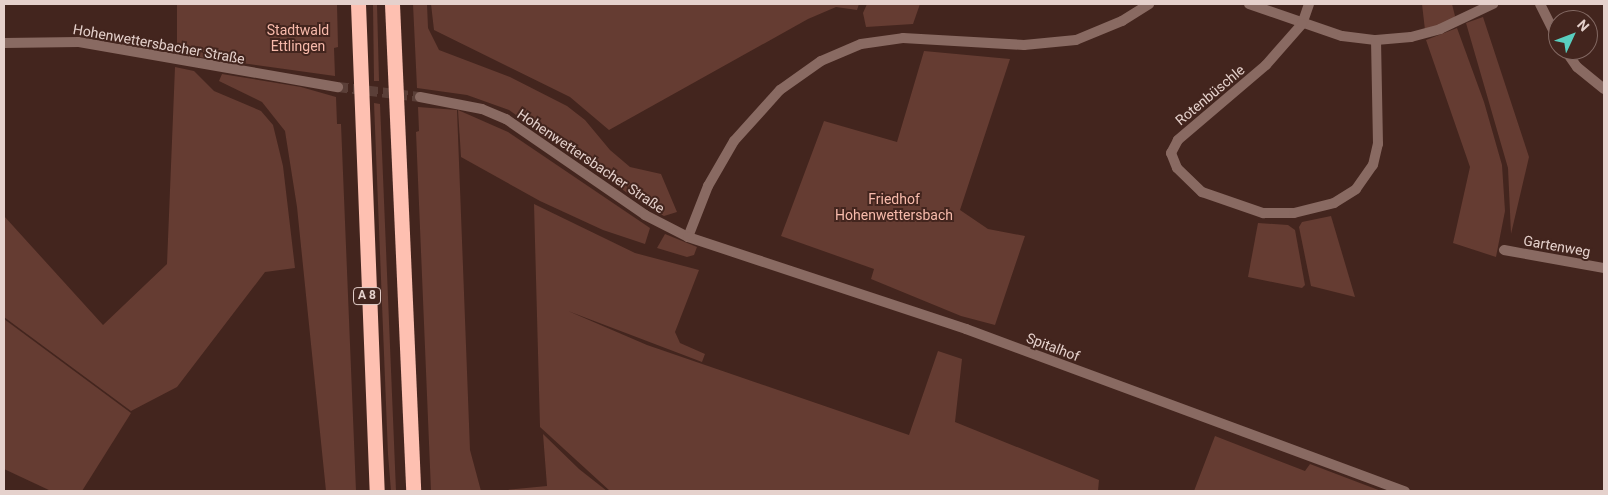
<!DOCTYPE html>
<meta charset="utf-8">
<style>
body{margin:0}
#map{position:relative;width:1608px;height:495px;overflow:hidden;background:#43251e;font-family:Roboto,sans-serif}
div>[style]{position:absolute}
.green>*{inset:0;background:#653c32}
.tertiary-tunnel>*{height:10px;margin-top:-5px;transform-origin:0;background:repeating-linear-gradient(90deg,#5b3f38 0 10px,transparent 0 15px)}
.minor>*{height:10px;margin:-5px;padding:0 5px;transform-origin:5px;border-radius:5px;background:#896a62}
.tertiary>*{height:10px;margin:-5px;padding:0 5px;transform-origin:5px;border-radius:5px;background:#896a62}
.motorway>*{height:15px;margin:-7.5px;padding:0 7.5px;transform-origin:7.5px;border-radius:7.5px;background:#fec0b1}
span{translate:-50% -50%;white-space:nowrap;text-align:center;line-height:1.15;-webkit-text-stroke:4px #43251e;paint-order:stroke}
.shield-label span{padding:1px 4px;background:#43251e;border:1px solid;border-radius:4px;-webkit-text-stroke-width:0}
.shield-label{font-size:12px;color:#e5d1cc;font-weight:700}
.park-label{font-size:14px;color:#f7baab}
.street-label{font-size:14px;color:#e5d1cc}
.frame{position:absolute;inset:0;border:5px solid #e5d1cc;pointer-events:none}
.north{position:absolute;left:1548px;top:10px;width:50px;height:50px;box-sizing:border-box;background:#43251e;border:1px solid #846a64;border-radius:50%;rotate:47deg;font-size:14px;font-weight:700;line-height:20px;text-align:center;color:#e5d1cc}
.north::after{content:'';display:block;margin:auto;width:18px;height:22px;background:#59cebf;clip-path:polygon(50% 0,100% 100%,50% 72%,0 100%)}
</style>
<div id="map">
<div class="green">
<i style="clip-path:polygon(177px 4px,337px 4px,338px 47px,334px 48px,335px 76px,177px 54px)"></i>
<i style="clip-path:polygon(373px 4px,377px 4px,379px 81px,374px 81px)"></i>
<i style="clip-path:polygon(413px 4px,427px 4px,428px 28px,439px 50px,510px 77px,567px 106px,585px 120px,610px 150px,630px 167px,661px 174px,677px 212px,664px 216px,643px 204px,509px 110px,467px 95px,417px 88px)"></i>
<i style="clip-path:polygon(431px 4px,859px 4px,857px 10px,836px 7px,808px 19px,609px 130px,570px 97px,434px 30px)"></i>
<i style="clip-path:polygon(867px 4px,920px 4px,913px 24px,866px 27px,863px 13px)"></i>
<i style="clip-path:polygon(1422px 4px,1452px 4px,1455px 16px,1453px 20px,1425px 30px)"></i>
<i style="clip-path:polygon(1483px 17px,1529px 157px,1511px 234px,1508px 168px,1466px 23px)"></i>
<i style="clip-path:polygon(1457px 28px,1484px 102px,1502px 165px,1505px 211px,1496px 257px,1453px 243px,1470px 167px,1426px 40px)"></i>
<i style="clip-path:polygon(924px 51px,1010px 59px,960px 210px,988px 229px,1025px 236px,995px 325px,961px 316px,871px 279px,874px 269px,781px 236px,824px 121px,897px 142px)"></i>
<i style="clip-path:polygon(175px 67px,194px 71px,214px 91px,261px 111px,273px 125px,283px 166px,295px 268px,265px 272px,177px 387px,131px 411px,4px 317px,4px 216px,103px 325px,167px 264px)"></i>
<i style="clip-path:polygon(222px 74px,301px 87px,336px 97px,337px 124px,341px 124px,356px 491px,326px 491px,297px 207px,285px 131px,262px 102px,219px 81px)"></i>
<i style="clip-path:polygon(374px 103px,380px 104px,396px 491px,391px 491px,388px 454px)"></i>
<i style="clip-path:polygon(418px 107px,457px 110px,470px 450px,481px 491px,431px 491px,416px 132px,419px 131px)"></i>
<i style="clip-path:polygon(458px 110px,508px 132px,650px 228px,645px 244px,603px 230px,540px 201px,461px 157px)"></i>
<i style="clip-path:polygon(534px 204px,635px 253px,699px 270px,675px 332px,680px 343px,705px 354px,702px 362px,568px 311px,647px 345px,909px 435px,938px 351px,962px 359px,955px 422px,1099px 480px,1098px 491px,610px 491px,540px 427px)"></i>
<i style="clip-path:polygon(1331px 216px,1355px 297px,1311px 286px,1299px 227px,1302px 222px)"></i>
<i style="clip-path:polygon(1258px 223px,1288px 225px,1295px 230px,1305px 285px,1302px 288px,1248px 277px)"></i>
<i style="clip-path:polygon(665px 234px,697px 247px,694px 255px,687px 257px,657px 248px)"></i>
<i style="clip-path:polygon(4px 319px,131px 413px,82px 491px,51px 491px,4px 469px)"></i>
<i style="clip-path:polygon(543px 434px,579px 469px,607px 491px,496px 491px,547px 486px)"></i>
<i style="clip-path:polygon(1215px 436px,1305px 471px,1310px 464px,1381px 491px,1194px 491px)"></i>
</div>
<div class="tertiary-tunnel">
<i style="left:338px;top:87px;width:83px;rotate:7deg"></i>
</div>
<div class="minor">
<i style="left:1249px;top:4px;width:98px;rotate:19deg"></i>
<i style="left:1342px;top:36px;width:34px;rotate:7deg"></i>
<i style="left:1376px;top:40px;width:35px;rotate:-5deg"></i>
<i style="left:1411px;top:37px;width:30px;rotate:-15deg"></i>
<i style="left:1440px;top:29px;width:59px;rotate:-25.3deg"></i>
<i style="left:1309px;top:4px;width:21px;rotate:109deg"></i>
<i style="left:1302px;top:24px;width:55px;rotate:131.3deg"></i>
<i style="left:1266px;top:65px;width:116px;rotate:139.6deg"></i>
<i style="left:1178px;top:140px;width:15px;rotate:118deg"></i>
<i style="left:1171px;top:153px;width:16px;rotate:68deg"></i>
<i style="left:1177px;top:168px;width:35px;rotate:44deg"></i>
<i style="left:1202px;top:192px;width:65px;rotate:19deg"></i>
<i style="left:1263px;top:213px;width:31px"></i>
<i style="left:1294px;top:213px;width:41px;rotate:-14deg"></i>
<i style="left:1334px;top:203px;width:26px;rotate:-32deg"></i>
<i style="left:1356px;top:189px;width:29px;rotate:-55deg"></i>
<i style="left:1373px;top:165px;width:22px;rotate:-77deg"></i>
<i style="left:1378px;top:144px;width:104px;rotate:-91.1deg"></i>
<i style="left:1540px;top:4px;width:40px;rotate:63.4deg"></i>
<i style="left:1565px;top:50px;width:21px;rotate:55deg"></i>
<i style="left:1577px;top:67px;width:35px;rotate:39deg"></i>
<i style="left:688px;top:237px;width:55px;rotate:-68.6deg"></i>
<i style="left:708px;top:186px;width:52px;rotate:-60deg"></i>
<i style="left:734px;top:141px;width:69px;rotate:-48deg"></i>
<i style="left:780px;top:90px;width:50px;rotate:-35.3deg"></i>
<i style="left:821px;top:61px;width:43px;rotate:-23deg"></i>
<i style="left:861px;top:44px;width:42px;rotate:-8.1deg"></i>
<i style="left:903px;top:38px;width:121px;rotate:3.3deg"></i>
<i style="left:1024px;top:45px;width:52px;rotate:-5.5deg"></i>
<i style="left:1076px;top:40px;width:50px;rotate:-22.4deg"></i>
<i style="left:1122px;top:21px;width:32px;rotate:-32deg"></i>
<i style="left:1504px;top:250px;width:102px;rotate:10.2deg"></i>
</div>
<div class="tertiary">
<i style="left:4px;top:43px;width:75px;rotate:-0.8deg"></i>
<i style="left:79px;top:42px;width:263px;rotate:9.9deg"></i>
<i style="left:420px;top:97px;width:63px;rotate:11deg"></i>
<i style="left:482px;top:109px;width:26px;rotate:23deg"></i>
<i style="left:506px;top:119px;width:169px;rotate:34.6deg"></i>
<i style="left:645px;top:215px;width:48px;rotate:27.1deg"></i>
<i style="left:688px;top:237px;width:293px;rotate:18.3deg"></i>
<i style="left:966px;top:329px;width:468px;rotate:20.3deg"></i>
</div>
<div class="motorway">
<i style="left:358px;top:4px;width:487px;rotate:87.8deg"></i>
<i style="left:392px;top:4px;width:487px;rotate:87.5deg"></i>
</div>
<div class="shield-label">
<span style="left:367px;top:296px">A 8</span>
</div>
<div class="park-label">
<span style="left:298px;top:38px">Stadtwald<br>Ettlingen</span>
<span style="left:894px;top:207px">Friedhof<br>Hohenwettersbach</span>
</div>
<div class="street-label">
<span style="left:159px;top:44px;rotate:10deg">Hohenwettersbacher Straße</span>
<span style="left:1210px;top:95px;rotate:-40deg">Rotenbüschle</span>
<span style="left:591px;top:161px;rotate:34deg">Hohenwettersbacher Straße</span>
<span style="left:1557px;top:246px;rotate:10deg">Gartenweg</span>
<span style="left:1053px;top:347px;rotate:21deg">Spitalhof</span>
</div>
<div class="frame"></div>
<div class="north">N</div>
</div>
